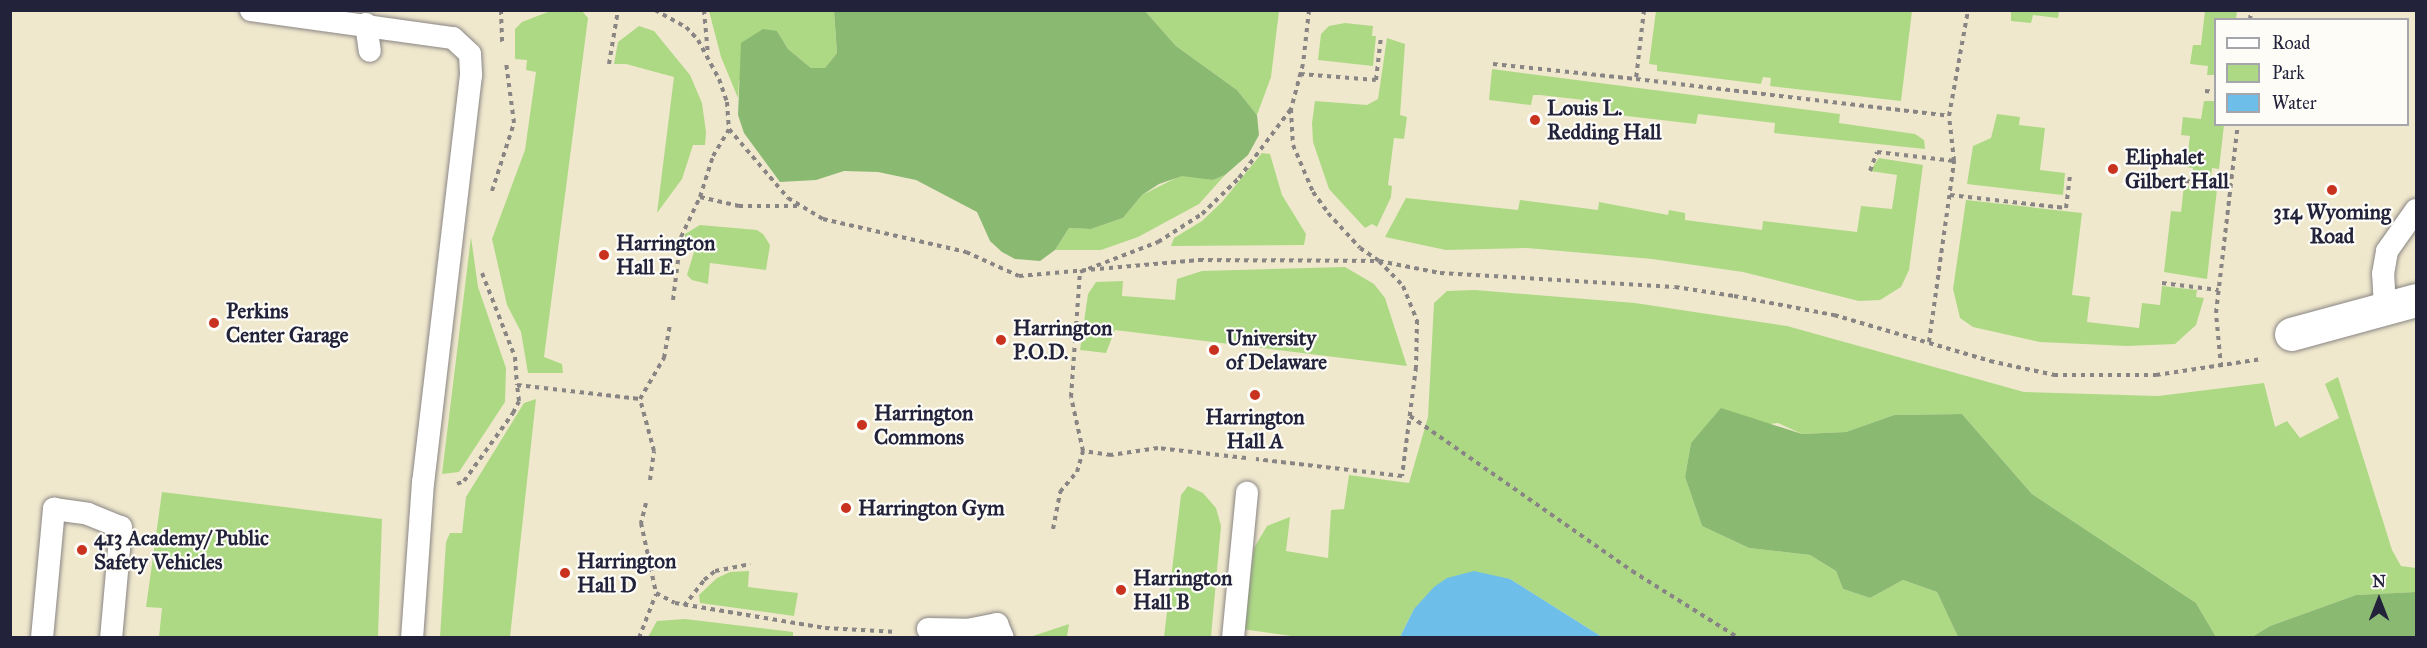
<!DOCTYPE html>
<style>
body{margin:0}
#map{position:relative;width:2427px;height:648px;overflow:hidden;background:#f0e8cd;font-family:"IM FELL Great Primer",serif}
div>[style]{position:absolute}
.green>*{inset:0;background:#add985}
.forest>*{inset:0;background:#8ab972}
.water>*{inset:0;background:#6dbee8}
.path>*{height:4px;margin-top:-2px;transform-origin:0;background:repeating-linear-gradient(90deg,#898584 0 4.5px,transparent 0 9px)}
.roads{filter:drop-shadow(0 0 2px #898584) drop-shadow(0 0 2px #898584)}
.service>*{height:22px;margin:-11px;padding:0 11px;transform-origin:11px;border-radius:11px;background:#fff}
.minor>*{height:33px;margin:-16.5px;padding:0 16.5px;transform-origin:16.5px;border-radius:16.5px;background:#fff}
.dots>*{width:16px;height:16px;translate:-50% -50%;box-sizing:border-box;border:3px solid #fdfcf7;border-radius:50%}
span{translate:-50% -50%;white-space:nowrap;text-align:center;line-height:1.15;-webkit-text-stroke:4.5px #fdfcf7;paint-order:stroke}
.poi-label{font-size:21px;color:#22223b;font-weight:700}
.left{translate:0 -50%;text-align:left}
.frame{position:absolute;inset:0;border:12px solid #22223b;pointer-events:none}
.legend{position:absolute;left:2214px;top:18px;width:195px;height:108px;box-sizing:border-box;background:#fdfcf7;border:2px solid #a5a5ac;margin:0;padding:8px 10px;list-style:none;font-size:18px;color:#22223b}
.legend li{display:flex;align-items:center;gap:12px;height:30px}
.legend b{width:30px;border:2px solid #a5a5ac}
.north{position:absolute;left:2349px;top:570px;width:60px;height:60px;-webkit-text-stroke:4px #fdfcf7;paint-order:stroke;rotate:0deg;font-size:16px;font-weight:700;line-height:24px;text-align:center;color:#22223b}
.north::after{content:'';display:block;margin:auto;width:21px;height:27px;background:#22223b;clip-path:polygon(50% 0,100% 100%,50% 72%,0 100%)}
</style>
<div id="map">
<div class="green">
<i style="clip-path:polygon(553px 10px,582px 11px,588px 18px,544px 357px,562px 364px,563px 373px,528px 373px,521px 332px,507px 305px,492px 239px,525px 150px,536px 72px,526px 70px,527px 60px,515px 59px,515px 29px,522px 22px)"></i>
<i style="clip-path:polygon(709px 11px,834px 11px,837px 53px,825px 68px,811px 68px,788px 49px,777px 31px,739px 81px,738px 98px,721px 57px)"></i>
<i style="clip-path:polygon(1145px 11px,1279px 11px,1271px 77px,1257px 115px,1237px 90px,1176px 46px)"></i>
<i style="clip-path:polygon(1656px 11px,1912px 11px,1901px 101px,1770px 86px,1771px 78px,1763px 77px,1761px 84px,1657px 71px,1657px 65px,1649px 64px)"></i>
<i style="clip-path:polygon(2011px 11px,2011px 10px,2059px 11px,2058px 18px,2033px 15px,2031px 23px,2011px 21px)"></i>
<i style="clip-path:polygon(2205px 11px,2237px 11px,2236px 19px,2216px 20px,2215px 75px,2207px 75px,2208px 66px,2190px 64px,2193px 45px,2201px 45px)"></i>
<i style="clip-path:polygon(1345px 23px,1373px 26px,1372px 36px,1376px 36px,1373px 66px,1318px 60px,1321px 34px,1329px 26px)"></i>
<i style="clip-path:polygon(639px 26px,654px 31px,690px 75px,702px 103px,706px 132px,705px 145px,693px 145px,682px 179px,657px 213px,674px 77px,626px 64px,614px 64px,618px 42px)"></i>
<i style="clip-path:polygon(1387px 38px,1405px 44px,1400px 115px,1407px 117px,1404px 139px,1394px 138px,1388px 185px,1392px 186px,1391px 197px,1377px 227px,1372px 224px,1365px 228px,1329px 189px,1313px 142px,1312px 123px,1315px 101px,1367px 105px,1378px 99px)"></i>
<i style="clip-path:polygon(1492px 69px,1840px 114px,1839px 123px,1915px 134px,1924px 140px,1925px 149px,1774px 133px,1775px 123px,1698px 114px,1696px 124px,1609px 114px,1610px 103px,1540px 95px,1533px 95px,1531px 105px,1489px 100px)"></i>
<i style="clip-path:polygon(2204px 101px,2215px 101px,2216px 124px,2224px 125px,2219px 169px,2212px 168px,2211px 177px,2192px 176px,2193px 168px,2186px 167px,2190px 136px,2181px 135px,2183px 117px,2201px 119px)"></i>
<i style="clip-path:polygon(1997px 114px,2020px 117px,2019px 125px,2045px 128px,2040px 170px,2065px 173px,2063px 195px,1967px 184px,1973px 146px,1991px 138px)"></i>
<i style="clip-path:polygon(1262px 153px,1270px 154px,1282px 195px,1306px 234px,1304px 245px,1171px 246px,1174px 238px,1202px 221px,1222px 202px)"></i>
<i style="clip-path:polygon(1879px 158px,1923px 165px,1909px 270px,1901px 287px,1880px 300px,1859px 301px,1743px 272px,1652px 259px,1527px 248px,1446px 250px,1385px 237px,1406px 198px,1518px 210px,1520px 200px,1598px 210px,1599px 202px,1668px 215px,1669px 210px,1685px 213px,1685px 220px,1762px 230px,1763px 221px,1857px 232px,1861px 206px,1892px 209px,1897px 175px,1870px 171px)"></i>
<i style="clip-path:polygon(1182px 175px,1213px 180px,1225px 175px,1199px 204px,1138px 237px,1101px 250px,1055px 250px,1069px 228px,1091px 229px,1123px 218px,1142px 195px)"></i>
<i style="clip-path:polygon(2184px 185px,2217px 189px,2207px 279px,2164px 272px,2171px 211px,2181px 212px)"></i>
<i style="clip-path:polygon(1966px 200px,2082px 213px,2072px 295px,2090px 297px,2087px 322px,2139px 328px,2142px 303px,2160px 305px,2162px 286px,2197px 290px,2196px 297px,2204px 298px,2196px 325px,2175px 344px,2127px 346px,2040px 342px,1973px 327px,1960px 318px,1953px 289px)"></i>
<i style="clip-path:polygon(700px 225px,757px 230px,763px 234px,770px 245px,766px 270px,710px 263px,708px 284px,692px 280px,687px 275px,694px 252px,685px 245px,685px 234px)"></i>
<i style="clip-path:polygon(471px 237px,478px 287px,506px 368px,505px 402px,459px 472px,442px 474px)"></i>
<i style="clip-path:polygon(1345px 267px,1374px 284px,1385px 298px,1407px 366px,1115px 330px,1106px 353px,1080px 350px,1088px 294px,1096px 282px,1123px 281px,1122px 296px,1175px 300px,1177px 279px,1202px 271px)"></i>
<i style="clip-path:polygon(1475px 290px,1635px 303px,1787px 326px,2024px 392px,2158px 396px,2264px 383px,2275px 427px,2287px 421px,2300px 438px,2339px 418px,2325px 384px,2338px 377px,2392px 550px,2401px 566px,2416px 568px,2416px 592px,2356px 595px,2270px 626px,2252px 637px,2216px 637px,2196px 603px,2032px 494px,1962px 414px,1894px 415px,1846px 432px,1802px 434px,1778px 423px,1702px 432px,1691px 443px,1685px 477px,1702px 526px,1749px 548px,1810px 555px,1836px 571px,1843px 589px,1870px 598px,1903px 580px,1937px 592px,1958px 637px,1602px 637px,1510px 579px,1414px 609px,1400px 637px,1299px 637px,1242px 629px,1254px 548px,1267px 526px,1290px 517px,1286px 551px,1328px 558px,1331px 510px,1344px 509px,1349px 475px,1409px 483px,1428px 417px,1434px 303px,1447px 291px)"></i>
<i style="clip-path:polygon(536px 399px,510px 637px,440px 637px,446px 542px,450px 533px,462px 533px,466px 497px,524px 403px)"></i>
<i style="clip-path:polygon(1188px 486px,1203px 493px,1216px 508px,1221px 526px,1211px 637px,1164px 637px,1181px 495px)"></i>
<i style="clip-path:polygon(162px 492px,382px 519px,378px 637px,159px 637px,162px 608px,146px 607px)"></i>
<i style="clip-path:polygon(749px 571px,748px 587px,798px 593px,794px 616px,700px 603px,699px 595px,717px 578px,730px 572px)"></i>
<i style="clip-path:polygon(685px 619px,793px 632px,793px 638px,648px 637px,657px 621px)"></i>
<i style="clip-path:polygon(1069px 624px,1067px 637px,1033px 637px,1033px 636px)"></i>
</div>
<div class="forest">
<i style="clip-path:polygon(1145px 11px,1176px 46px,1237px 90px,1257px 115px,1259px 135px,1248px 155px,1225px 175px,1213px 180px,1182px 176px,1159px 184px,1142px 195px,1123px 218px,1091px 229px,1069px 228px,1055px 250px,1040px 261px,1015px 259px,1002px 252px,990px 241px,977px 212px,916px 180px,878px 172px,844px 171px,816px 180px,780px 182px,744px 133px,738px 115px,741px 43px,763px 29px,777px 31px,788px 49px,811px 68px,825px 68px,837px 53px,834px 11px)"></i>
<i style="clip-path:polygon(1721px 408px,1802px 434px,1846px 432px,1894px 415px,1962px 414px,2032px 494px,2196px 603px,2216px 637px,1958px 637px,1937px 592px,1903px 580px,1870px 598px,1843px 589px,1836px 571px,1810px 555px,1749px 548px,1702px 526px,1685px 477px,1691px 443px)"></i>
<i style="clip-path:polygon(2416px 592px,2416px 637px,2252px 637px,2270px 626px,2356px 595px)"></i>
</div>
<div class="water">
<i style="clip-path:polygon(1474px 571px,1510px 579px,1602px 637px,1400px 637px,1414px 609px,1434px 587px,1447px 578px)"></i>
</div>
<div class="path">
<i style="left:501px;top:10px;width:33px;rotate:88deg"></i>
<i style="left:655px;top:10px;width:35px;rotate:29deg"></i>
<i style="left:686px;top:27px;width:18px;rotate:47deg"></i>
<i style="left:698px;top:40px;width:44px;rotate:61.7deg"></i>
<i style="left:719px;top:79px;width:24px;rotate:71deg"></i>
<i style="left:727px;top:102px;width:27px;rotate:86deg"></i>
<i style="left:729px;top:129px;width:91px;rotate:49.5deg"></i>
<i style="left:788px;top:198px;width:41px;rotate:31deg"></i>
<i style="left:823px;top:219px;width:147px;rotate:13deg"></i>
<i style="left:966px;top:252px;width:58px;rotate:24.4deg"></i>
<i style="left:1019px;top:276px;width:181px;rotate:-5.1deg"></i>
<i style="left:1199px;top:260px;width:180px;rotate:0.3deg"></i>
<i style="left:1379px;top:261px;width:35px;rotate:46deg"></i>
<i style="left:1403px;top:286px;width:37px;rotate:68deg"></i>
<i style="left:1417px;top:320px;width:47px;rotate:91.2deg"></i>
<i style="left:1416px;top:367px;width:110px;rotate:97.3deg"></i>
<i style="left:1402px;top:476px;width:147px;rotate:-173.4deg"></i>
<i style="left:704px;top:10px;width:45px;rotate:84.9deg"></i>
<i style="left:1309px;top:10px;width:54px;rotate:96.3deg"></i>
<i style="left:1303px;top:64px;width:47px;rotate:104.9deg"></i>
<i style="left:1291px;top:109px;width:36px;rotate:87deg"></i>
<i style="left:1293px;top:145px;width:51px;rotate:66.9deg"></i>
<i style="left:1313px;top:192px;width:26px;rotate:54deg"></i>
<i style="left:1328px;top:213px;width:47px;rotate:47.6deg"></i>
<i style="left:1360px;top:248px;width:23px;rotate:34deg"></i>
<i style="left:1379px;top:261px;width:62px;rotate:11.1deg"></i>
<i style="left:1440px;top:273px;width:235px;rotate:3.4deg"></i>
<i style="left:1675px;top:287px;width:60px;rotate:8.7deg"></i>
<i style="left:1734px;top:296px;width:102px;rotate:10.8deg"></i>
<i style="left:1834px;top:315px;width:163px;rotate:16.4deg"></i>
<i style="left:1990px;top:361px;width:66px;rotate:12.3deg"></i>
<i style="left:2054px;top:375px;width:102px"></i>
<i style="left:2156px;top:375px;width:107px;rotate:-8.6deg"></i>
<i style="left:1644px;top:10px;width:69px;rotate:96.6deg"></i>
<i style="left:1636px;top:79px;width:315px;rotate:6.7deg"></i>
<i style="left:2250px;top:20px;width:10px;rotate:-84deg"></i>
<i style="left:609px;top:64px;width:55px;rotate:-80.5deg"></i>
<i style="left:1493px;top:64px;width:144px;rotate:6deg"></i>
<i style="left:1300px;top:74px;width:76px;rotate:4.5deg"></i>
<i style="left:1376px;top:80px;width:43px;rotate:-83.4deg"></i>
<i style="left:2205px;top:91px;width:11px;rotate:5deg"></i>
<i style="left:1870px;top:171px;width:20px;rotate:-70deg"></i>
<i style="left:1877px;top:152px;width:78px;rotate:6.7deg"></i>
<i style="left:2185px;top:181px;width:45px;rotate:5.1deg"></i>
<i style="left:492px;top:191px;width:71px;rotate:-72.1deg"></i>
<i style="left:514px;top:123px;width:62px;rotate:-97.5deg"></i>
<i style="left:1950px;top:195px;width:117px;rotate:6.4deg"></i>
<i style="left:2066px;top:208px;width:35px;rotate:-83deg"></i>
<i style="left:700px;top:197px;width:40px;rotate:13deg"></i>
<i style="left:739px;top:206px;width:60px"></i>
<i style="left:482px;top:273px;width:90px;rotate:68.6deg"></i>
<i style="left:515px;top:357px;width:28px;rotate:86deg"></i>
<i style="left:517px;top:385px;width:124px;rotate:6.5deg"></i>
<i style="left:2162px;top:283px;width:57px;rotate:7deg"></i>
<i style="left:673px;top:300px;width:64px;rotate:-82.8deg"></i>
<i style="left:681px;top:237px;width:44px;rotate:-64.6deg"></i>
<i style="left:700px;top:197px;width:43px;rotate:-72.4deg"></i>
<i style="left:713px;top:156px;width:31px;rotate:-59deg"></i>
<i style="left:1929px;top:342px;width:183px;rotate:-82.1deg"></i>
<i style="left:1954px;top:161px;width:45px;rotate:-96.3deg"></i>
<i style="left:1949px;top:116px;width:108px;rotate:-79.8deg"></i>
<i style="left:2221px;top:367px;width:54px;rotate:-95.3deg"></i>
<i style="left:2216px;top:313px;width:190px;rotate:-83.4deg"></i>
<i style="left:1410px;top:416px;width:271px;rotate:34.9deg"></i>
<i style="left:1632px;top:571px;width:126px;rotate:32.1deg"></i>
<i style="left:1246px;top:458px;width:89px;rotate:-173.5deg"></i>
<i style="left:1158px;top:448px;width:48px;rotate:171.5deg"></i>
<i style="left:1111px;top:455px;width:28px;rotate:-172deg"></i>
<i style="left:1083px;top:451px;width:55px;rotate:-102.5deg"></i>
<i style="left:1071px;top:397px;width:125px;rotate:-85.9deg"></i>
<i style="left:1080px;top:272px;width:84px;rotate:-21deg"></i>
<i style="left:1158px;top:242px;width:52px;rotate:-32.5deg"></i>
<i style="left:1202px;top:214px;width:52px;rotate:-44.2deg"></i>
<i style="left:1239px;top:178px;width:86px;rotate:-53deg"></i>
<i style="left:650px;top:480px;width:29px;rotate:-82deg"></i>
<i style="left:654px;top:451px;width:54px;rotate:-105.1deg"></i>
<i style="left:640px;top:399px;width:48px;rotate:-59.7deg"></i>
<i style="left:664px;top:358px;width:35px;rotate:-80deg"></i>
<i style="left:457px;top:484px;width:8px;rotate:-23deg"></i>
<i style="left:464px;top:481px;width:84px;rotate:-54.2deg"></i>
<i style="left:513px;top:413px;width:13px;rotate:-63deg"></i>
<i style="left:519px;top:401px;width:16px;rotate:-97deg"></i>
<i style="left:646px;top:503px;width:21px;rotate:104deg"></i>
<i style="left:641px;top:523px;width:72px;rotate:77.9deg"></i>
<i style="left:656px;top:593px;width:21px;rotate:28deg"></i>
<i style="left:675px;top:603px;width:152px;rotate:9.5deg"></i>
<i style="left:825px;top:628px;width:72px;rotate:3.2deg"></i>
<i style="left:1053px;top:529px;width:38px;rotate:-79deg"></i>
<i style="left:1060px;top:492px;width:26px;rotate:-50deg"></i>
<i style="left:1077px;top:472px;width:22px;rotate:-74deg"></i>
<i style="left:684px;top:606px;width:33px;rotate:-52deg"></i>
<i style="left:704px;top:580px;width:14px;rotate:-39deg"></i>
<i style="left:715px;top:571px;width:36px;rotate:-11deg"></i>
<i style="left:639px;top:638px;width:47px;rotate:-68.9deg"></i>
</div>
<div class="roads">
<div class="service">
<i style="left:251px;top:10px;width:204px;rotate:7.9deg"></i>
<i style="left:453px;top:38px;width:23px;rotate:43deg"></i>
<i style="left:470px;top:54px;width:21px;rotate:87deg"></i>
<i style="left:471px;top:75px;width:410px;rotate:96.7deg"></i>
<i style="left:423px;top:482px;width:156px;rotate:94deg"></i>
<i style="left:366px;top:24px;width:27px;rotate:82deg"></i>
<i style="left:2385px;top:309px;width:35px;rotate:-93deg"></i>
<i style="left:2383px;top:274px;width:23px;rotate:-80deg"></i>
<i style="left:2387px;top:251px;width:50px;rotate:-54.7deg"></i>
<i style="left:928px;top:629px;width:39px;rotate:1deg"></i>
<i style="left:967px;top:630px;width:31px;rotate:-11deg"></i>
<i style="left:997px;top:624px;width:15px;rotate:67deg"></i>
<i style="left:42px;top:638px;width:130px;rotate:-84.7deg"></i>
<i style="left:54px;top:509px;width:34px;rotate:8deg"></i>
<i style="left:88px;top:514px;width:35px;rotate:22deg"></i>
<i style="left:121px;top:527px;width:111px;rotate:95.1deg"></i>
<i style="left:1233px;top:638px;width:146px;rotate:-84.5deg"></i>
</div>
<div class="minor">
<i style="left:2291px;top:334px;width:130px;rotate:-15.2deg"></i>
</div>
</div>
<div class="dots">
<i style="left:1535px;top:120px;background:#c8321e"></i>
<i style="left:2113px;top:169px;background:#c8321e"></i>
<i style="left:2332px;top:190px;background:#c8321e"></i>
<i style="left:604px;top:255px;background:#c8321e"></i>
<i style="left:214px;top:323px;background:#c8321e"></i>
<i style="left:1001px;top:340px;background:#c8321e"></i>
<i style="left:1214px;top:350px;background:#c8321e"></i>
<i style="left:1255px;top:395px;background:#c8321e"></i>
<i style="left:862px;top:425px;background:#c8321e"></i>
<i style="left:846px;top:508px;background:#c8321e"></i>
<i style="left:82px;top:550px;background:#c8321e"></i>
<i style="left:565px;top:573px;background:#c8321e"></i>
<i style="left:1121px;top:590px;background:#c8321e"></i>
</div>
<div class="poi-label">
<span class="left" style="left:1547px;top:120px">Louis L.<br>Redding Hall</span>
<span class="left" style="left:2125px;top:169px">Eliphalet<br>Gilbert Hall</span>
<span style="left:2332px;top:224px">314 Wyoming<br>Road</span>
<span class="left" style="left:616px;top:255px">Harrington<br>Hall E</span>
<span class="left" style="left:226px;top:323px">Perkins<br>Center Garage</span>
<span class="left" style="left:1013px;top:340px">Harrington<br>P.O.D.</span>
<span class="left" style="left:1226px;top:350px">University<br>of Delaware</span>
<span class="left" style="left:874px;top:425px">Harrington<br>Commons</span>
<span style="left:1255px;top:429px">Harrington<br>Hall A</span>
<span class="left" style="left:858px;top:508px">Harrington Gym</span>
<span class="left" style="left:94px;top:550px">413 Academy/ Public<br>Safety Vehicles</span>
<span class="left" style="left:577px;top:573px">Harrington<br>Hall D</span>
<span class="left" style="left:1133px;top:590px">Harrington<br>Hall B</span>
</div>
<div class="frame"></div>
<ul class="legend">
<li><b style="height:8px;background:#fff"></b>Road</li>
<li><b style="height:16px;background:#add985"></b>Park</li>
<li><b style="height:16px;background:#6dbee8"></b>Water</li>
</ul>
<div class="north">N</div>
</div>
